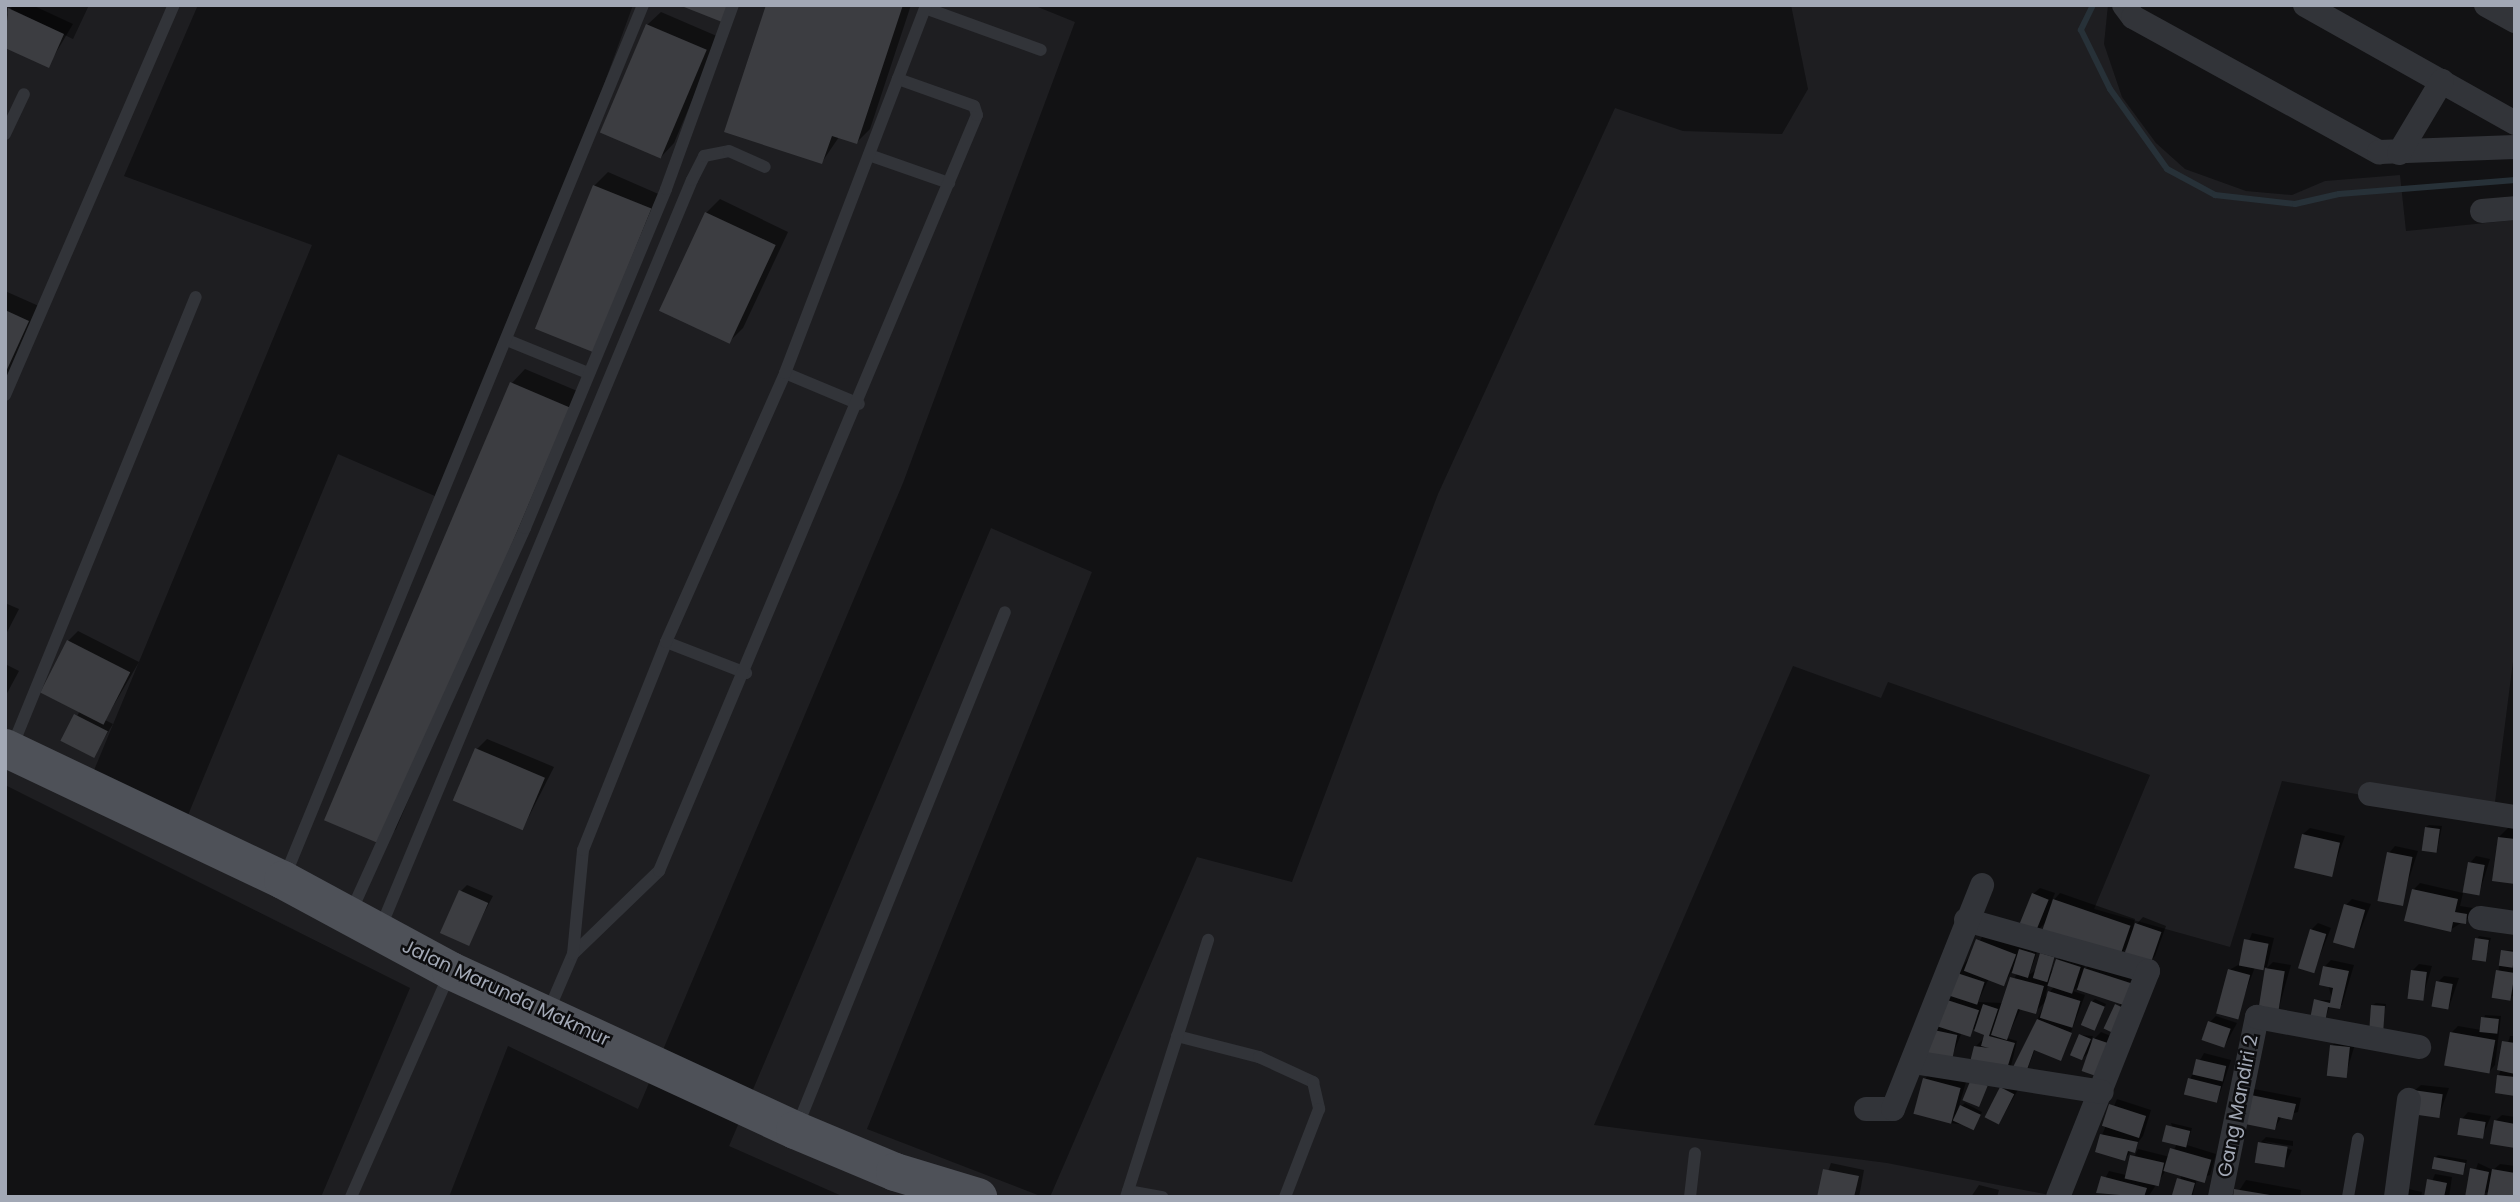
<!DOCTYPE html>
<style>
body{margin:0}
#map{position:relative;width:2520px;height:1202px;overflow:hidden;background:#121214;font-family:Poppins,sans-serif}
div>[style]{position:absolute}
.built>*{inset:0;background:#1e1e21}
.shadow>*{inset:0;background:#0007}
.stream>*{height:6px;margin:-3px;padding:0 3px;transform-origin:3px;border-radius:3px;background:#273138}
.building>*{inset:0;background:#3c3d41;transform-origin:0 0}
.lane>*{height:12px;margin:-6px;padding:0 6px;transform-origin:6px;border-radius:6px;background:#323439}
.street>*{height:24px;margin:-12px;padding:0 12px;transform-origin:12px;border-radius:12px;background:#323439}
.primary>*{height:38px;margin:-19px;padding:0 19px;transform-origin:19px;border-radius:19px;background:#4e5158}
span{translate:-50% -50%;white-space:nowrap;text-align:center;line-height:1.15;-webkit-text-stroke:5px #0d0d0f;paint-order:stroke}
.street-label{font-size:19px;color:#a2a8b5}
.frame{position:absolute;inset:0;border:7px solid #a2a8b5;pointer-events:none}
</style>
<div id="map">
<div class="built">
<i style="clip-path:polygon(89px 5px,198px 5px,124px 176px,312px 245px,90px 780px,183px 827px,338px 454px,435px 496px,556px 215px,633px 5px,1033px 5px,1075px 22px,903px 483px,638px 1109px,508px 1046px,449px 1197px,321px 1197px,410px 988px,5px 785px,5px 6px,73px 39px)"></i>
<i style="clip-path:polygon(1791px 5px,2108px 5px,2104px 44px,2122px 97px,2156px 143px,2185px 169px,2246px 191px,2292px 195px,2325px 181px,2400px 175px,2406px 231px,2515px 220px,2515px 646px,2493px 818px,2282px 781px,2230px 947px,2094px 909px,2150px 775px,1888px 682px,1881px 698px,1793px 666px,1594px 1125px,1887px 1163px,2060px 1197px,1050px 1197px,1197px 857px,1292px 882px,1438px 494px,1615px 108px,1683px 131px,1782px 134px,1808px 89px)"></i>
<i style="clip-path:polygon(991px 528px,1092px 572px,867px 1129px,1043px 1197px,844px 1197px,729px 1146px)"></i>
</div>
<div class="shadow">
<i style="clip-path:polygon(13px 5px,32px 5px,73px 24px,48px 66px,5px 46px,5px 18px)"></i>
<i style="clip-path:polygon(767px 5px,911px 5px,870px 129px,857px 142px,839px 137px,822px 162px)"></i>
<i style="clip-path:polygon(661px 12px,719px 37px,674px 143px,661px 157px,647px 25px)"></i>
<i style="clip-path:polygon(608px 172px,663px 196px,603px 337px,590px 350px,594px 186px)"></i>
<i style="clip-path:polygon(720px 199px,788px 232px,743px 328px,730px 341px,706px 213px)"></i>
<i style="clip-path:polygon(5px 291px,41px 307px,5px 389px)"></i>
<i style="clip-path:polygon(525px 369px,582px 393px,396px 829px,383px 843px,326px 819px,512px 383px)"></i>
<i style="clip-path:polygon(5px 603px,19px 609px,5px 636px)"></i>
<i style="clip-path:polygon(78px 631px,139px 662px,105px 720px,113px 724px,94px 755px,63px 740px,80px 711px,68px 641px)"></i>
<i style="clip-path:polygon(5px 664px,19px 671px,5px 697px)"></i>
<i style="clip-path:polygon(487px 739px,554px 767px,523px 828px,477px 749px)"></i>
<i style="clip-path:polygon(2429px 825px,2442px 826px,2437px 851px,2426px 827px)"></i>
<i style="clip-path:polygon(2509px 827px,2515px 828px,2515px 883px,2499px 837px)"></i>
<i style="clip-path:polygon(2310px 828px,2345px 836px,2331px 875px,2303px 834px)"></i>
<i style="clip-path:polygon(2395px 846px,2418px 851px,2400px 906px,2389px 853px)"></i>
<i style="clip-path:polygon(2476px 856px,2490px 859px,2479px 894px,2470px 863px)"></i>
<i style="clip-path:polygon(2420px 883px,2463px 893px,2460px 906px,2473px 908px,2472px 916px,2450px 930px,2414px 889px)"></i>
<i style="clip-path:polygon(467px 885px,493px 896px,468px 943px,461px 891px)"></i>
<i style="clip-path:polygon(2040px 888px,2055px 893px,2051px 903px,2060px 893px,2135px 919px,2133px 928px,2143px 917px,2166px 926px,2155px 956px,2149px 963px,2128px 947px,2118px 956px,2046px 922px,2036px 932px,2033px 894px)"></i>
<i style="clip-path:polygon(2352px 899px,2371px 904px,2354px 946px,2346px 905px)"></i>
<i style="clip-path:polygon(2318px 923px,2331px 928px,2314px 970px,2311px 930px)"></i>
<i style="clip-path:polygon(2252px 933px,2274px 938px,2267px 967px,2255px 967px,2236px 1017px,2229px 970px,2240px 964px)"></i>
<i style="clip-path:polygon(evenodd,1984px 934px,2037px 952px,2029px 975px,2055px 955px,2046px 979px,2060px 957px,2087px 960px,2083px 971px,2092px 962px,2140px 977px,2121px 1028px,2120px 1002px,2077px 988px,2073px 991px,2085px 995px,2061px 1059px,2035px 1049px,2026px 1074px,2012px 1072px,2046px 1001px,2035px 1012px,2021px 1008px,2007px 1038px,2017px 1041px,2011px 1066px,1975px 1047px,1988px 1034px,1974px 1029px,1962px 1032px,1950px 1061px,1925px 1055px,1958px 974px,1984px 934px,2012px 971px,2017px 973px,2003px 1003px,1978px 1002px,1989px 978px,2004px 984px,2012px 971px,1984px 934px,2048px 985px,2054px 987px,2045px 997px,2048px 985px)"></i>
<i style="clip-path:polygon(2479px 936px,2491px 938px,2484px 961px,2477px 939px)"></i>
<i style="clip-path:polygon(2515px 950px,2515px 996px,2494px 997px,2502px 951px)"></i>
<i style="clip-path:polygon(2331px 960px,2354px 965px,2342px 1005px,2330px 1005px,2325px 1020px,2316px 1000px,2332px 1000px,2324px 967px)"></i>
<i style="clip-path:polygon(2273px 962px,2291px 965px,2278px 1011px,2267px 968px)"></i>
<i style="clip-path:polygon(2419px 964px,2432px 966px,2422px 999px,2412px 971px)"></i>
<i style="clip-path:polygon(2444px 976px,2459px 978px,2449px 1007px,2438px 982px)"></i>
<i style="clip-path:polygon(2095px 999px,2106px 1004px,2096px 1026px,2092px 1002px)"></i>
<i style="clip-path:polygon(2376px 1003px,2386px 1004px,2381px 1029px,2373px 1005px)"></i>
<i style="clip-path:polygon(2485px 1015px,2501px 1016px,2495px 1065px,2489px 1072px,2451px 1033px,2458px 1026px,2481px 1030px)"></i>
<i style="clip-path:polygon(2216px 1016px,2237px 1023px,2225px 1045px,2210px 1022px)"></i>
<i style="clip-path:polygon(2101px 1032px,2116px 1038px,2104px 1069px,2090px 1051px,2082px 1059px,2080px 1035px,2093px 1036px,2090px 1043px)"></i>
<i style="clip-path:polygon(2510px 1036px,2515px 1036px,2515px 1094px,2499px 1075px)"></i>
<i style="clip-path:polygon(2338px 1039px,2356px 1041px,2345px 1077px,2332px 1046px)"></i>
<i style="clip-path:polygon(2204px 1053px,2231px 1060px,2217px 1102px,2190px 1079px)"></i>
<i style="clip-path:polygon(1931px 1072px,1966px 1082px,1958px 1109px,1965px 1103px,1982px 1112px,1975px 1126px,1950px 1123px,1925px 1079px)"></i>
<i style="clip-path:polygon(2421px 1085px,2449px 1088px,2439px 1116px,2414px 1091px)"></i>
<i style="clip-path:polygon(2001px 1088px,2019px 1088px,1999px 1123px)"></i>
<i style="clip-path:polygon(2254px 1089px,2301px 1098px,2298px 1112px,2282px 1116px,2275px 1128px,2247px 1095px)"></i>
<i style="clip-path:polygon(2117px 1099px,2151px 1110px,2143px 1136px,2125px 1159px,2102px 1135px)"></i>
<i style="clip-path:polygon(2468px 1112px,2491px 1116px,2482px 1137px,2462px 1119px)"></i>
<i style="clip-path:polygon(2502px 1115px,2515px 1117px,2515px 1146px,2495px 1121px)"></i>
<i style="clip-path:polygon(2171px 1123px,2192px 1128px,2187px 1145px,2216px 1154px,2210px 1175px,2197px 1179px,2192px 1197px,2173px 1197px,2182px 1175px,2166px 1170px,2148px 1197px,2098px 1192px,2109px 1171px,2126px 1175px,2138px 1149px,2170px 1157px,2177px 1144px)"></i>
<i style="clip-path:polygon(2266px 1137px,2293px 1141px,2293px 1146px,2263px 1141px,2292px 1150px,2284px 1166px,2260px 1143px)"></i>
<i style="clip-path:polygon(2438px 1155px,2467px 1160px,2465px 1170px,2435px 1158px)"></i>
<i style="clip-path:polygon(1831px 1163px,1864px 1170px,1859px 1197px,1819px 1197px)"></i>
<i style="clip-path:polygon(2478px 1163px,2493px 1170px,2500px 1164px,2515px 1166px,2515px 1197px,2490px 1192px,2456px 1197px,2468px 1195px)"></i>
<i style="clip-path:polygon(2435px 1174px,2452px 1177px,2449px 1197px,2426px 1197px)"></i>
<i style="clip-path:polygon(2246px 1180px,2301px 1190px,2300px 1197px,2235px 1197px)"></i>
<i style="clip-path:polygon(1979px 1185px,1999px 1190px,1997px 1197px,1971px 1197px)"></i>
<i style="clip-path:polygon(2404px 1188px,2422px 1192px,2421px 1197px,2401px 1197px)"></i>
</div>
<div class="stream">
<i style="left:2093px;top:5px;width:28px;rotate:116deg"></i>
<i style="left:2081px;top:30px;width:66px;rotate:63.8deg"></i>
<i style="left:2110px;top:89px;width:98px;rotate:54.5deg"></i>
<i style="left:2167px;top:169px;width:55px;rotate:28.4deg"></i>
<i style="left:2215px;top:195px;width:81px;rotate:6.4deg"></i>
<i style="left:2295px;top:204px;width:45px;rotate:-12.8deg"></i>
<i style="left:2339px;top:194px;width:177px;rotate:-4.5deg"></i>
</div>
<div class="building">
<i style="clip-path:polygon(679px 5px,728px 5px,722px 22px)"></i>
<i style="clip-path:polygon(766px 5px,903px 5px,857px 144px,832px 136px,822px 164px,724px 132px)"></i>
<i style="clip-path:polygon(8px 8px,64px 34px,49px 68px,5px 48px)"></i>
<i style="left:646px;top:24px;width:66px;height:118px;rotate:23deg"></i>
<i style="left:593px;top:185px;width:63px;height:155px;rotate:22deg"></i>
<i style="left:705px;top:212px;width:78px;height:109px;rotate:25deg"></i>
<i style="clip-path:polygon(5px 310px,29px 321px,5px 374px)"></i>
<i style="left:510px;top:382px;width:65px;height:476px;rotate:23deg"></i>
<i style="left:67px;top:640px;width:71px;height:59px;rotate:27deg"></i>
<i style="left:74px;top:714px;width:38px;height:30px;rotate:27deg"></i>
<i style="left:475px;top:748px;width:76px;height:57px;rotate:23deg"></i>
<i style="left:2425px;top:827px;width:15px;height:24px;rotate:8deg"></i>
<i style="left:2302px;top:834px;width:39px;height:35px;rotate:13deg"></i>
<i style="clip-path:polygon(2498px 837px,2515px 839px,2515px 884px,2492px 881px)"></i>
<i style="left:2387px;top:852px;width:26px;height:50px;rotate:11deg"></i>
<i style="left:2468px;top:862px;width:17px;height:31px;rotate:10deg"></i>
<i style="clip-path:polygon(2412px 889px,2458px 899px,2455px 912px,2467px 914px,2466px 924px,2453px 922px,2451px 932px,2404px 921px)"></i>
<i style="left:459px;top:890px;width:32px;height:47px;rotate:24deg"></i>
<i style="left:2032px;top:893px;width:18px;height:36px;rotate:22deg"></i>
<i style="left:2053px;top:899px;width:82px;height:34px;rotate:19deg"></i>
<i style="left:2344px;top:904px;width:22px;height:40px;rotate:16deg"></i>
<i style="left:2135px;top:923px;width:28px;height:34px;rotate:19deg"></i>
<i style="left:2310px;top:929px;width:17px;height:41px;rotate:17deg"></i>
<i style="left:2475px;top:938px;width:14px;height:22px;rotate:8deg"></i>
<i style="left:1976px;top:939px;width:43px;height:34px;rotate:21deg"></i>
<i style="left:2244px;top:939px;width:25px;height:27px;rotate:11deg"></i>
<i style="left:2019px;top:949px;width:17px;height:25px;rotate:17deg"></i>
<i style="left:2501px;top:950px;width:14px;height:16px;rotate:8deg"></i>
<i style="left:2040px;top:953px;width:15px;height:26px;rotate:16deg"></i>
<i style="left:2056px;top:959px;width:26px;height:28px;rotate:18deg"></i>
<i style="clip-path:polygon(2323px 966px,2349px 971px,2340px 1009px,2328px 1007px,2325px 1022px,2310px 1019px,2314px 999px,2330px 1003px,2333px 988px,2319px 985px)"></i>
<i style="left:2084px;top:968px;width:52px;height:23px;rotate:18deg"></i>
<i style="left:2265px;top:968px;width:20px;height:42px;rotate:9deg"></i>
<i style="left:2228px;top:969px;width:23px;height:46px;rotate:15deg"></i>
<i style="left:2411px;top:970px;width:16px;height:29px;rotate:7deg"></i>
<i style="left:2496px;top:970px;width:19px;height:28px;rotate:9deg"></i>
<i style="left:1957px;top:973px;width:29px;height:24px;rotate:18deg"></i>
<i style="clip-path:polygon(2010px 977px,2044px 986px,2036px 1014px,2018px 1009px,2007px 1040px,1991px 1035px)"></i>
<i style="left:2436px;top:981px;width:17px;height:26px;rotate:10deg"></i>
<i style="left:2048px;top:991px;width:34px;height:28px;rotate:17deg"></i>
<i style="left:1941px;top:998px;width:40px;height:28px;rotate:18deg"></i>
<i style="left:2091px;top:1001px;width:15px;height:26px;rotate:23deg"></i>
<i style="clip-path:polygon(1983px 1004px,1998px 1009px,1989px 1036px,2015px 1043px,2005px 1075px,1969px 1066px,1974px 1046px,1989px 1048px,1981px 1046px,1984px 1035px,1974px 1031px)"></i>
<i style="left:2115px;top:1004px;width:17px;height:27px;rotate:25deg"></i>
<i style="left:2371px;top:1005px;width:14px;height:24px;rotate:4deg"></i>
<i style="left:2481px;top:1017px;width:18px;height:15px;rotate:6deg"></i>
<i style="clip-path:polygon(2037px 1019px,2072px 1033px,2061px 1061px,2034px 1050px,2024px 1078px,2010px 1073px)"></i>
<i style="left:2208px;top:1021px;width:24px;height:20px;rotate:19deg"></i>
<i style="left:1929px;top:1029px;width:29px;height:29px;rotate:12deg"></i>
<i style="left:2450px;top:1032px;width:46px;height:34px;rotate:10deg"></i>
<i style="left:2079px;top:1034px;width:13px;height:23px;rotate:23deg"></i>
<i style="left:2093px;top:1038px;width:18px;height:35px;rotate:19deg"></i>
<i style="clip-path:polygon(2502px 1041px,2515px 1043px,2515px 1074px,2497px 1070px)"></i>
<i style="left:2330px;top:1045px;width:20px;height:31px;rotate:6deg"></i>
<i style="left:2196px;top:1059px;width:31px;height:16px;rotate:13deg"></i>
<i style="clip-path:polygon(2497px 1075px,2515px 1077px,2515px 1096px,2495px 1093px)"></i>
<i style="left:1923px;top:1078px;width:39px;height:37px;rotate:15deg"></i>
<i style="left:2188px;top:1078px;width:34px;height:17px;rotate:14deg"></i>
<i style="left:1971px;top:1079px;width:18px;height:23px;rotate:22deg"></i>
<i style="left:2000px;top:1087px;width:16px;height:34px;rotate:27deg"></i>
<i style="left:2413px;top:1090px;width:30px;height:24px;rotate:8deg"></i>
<i style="clip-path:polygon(2246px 1094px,2296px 1104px,2292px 1120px,2278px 1117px,2275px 1130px,2240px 1123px)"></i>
<i style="left:2109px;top:1104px;width:39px;height:23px;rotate:18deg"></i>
<i style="left:1960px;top:1105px;width:23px;height:17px;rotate:25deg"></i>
<i style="left:2460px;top:1118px;width:26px;height:17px;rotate:9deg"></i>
<i style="clip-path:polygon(2494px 1120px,2515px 1124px,2515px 1148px,2490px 1144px)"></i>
<i style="left:2166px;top:1125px;width:25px;height:17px;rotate:14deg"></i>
<i style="clip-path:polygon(2100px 1134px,2138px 1142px,2135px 1153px,2128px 1151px,2125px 1161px,2095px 1152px)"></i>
<i style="left:2258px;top:1142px;width:30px;height:21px;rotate:9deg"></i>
<i style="left:2170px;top:1148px;width:43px;height:24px;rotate:16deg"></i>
<i style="left:2130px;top:1155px;width:35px;height:24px;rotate:13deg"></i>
<i style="left:2434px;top:1157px;width:32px;height:12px;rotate:11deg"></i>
<i style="clip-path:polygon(2470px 1168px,2489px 1172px,2484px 1197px,2465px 1197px)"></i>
<i style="clip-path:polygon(1823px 1169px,1859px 1176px,1854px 1197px,1817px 1197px)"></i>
<i style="clip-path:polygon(2492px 1169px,2515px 1173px,2515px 1197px,2487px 1197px)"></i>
<i style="clip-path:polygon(2101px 1176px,2147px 1188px,2144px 1197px,2096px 1193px)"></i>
<i style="clip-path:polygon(2177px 1178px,2195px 1183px,2191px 1197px,2172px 1195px)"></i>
<i style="clip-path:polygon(2427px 1179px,2447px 1183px,2444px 1197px,2424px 1197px)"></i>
<i style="clip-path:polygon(2234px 1189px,2270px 1195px,2270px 1197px,2233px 1197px)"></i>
</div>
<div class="lane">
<i style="left:925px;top:8px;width:123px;rotate:19.9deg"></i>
<i style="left:5px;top:134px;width:44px;rotate:-64.6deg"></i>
<i style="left:869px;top:155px;width:85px;rotate:19.3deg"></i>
<i style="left:507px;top:340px;width:87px;rotate:22.2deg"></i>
<i style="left:785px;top:373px;width:80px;rotate:22.7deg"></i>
<i style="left:5px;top:395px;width:425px;rotate:-66.6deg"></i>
<i style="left:666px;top:642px;width:86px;rotate:21.2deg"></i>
<i style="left:12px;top:747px;width:486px;rotate:-67.8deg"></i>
<i style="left:285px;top:876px;width:942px;rotate:-67.66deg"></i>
<i style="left:350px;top:914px;width:424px;rotate:-65.6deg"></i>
<i style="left:525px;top:528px;width:367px;rotate:-67.4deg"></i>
<i style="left:666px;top:189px;width:196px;rotate:-70deg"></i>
<i style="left:380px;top:929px;width:811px;rotate:-67.39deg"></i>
<i style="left:692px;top:180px;width:27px;rotate:-63deg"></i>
<i style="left:704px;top:156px;width:25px;rotate:-11deg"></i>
<i style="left:729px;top:151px;width:39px;rotate:24deg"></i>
<i style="left:573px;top:954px;width:120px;rotate:-44deg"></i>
<i style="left:659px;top:871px;width:820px;rotate:-67.19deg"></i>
<i style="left:977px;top:115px;width:9px;rotate:-108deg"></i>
<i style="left:974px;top:106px;width:81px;rotate:-160.4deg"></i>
<i style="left:548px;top:1012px;width:63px;rotate:-66.7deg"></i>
<i style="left:573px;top:954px;width:104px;rotate:-84.5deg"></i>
<i style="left:583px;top:850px;width:224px;rotate:-68.2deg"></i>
<i style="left:666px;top:642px;width:294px;rotate:-66.1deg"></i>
<i style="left:785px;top:373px;width:394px;rotate:-69deg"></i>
<i style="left:1177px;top:1036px;width:85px;rotate:14.4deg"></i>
<i style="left:1259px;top:1057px;width:60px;rotate:24.8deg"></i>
<i style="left:1313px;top:1082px;width:28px;rotate:77deg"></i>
<i style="left:1319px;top:1109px;width:94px;rotate:111.1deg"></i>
<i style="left:797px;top:1127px;width:555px;rotate:-68.01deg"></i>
<i style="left:1128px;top:1191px;width:35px;rotate:10deg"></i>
<i style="left:351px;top:1197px;width:245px;rotate:-66.2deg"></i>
<i style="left:1126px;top:1197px;width:270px;rotate:-72.3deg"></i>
<i style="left:1690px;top:1197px;width:44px;rotate:-83.5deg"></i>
<i style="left:2348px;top:1197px;width:59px;rotate:-80.2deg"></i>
</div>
<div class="street">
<i style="left:2124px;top:5px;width:15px;rotate:53deg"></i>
<i style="left:2133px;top:17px;width:281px;rotate:28.8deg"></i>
<i style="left:2379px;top:152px;width:136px;rotate:-2.1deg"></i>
<i style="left:2305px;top:5px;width:241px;rotate:29.3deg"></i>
<i style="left:2486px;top:5px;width:33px;rotate:29deg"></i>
<i style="left:2399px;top:153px;width:84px;rotate:-59.2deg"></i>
<i style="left:2482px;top:211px;width:33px;rotate:-5deg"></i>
<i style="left:2370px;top:794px;width:147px;rotate:9deg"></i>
<i style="left:2480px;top:918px;width:35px;rotate:8deg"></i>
<i style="left:1966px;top:920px;width:189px;rotate:15.7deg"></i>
<i style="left:2148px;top:971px;width:243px;rotate:111.7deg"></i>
<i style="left:1913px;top:1062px;width:191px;rotate:9deg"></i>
<i style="left:1866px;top:1109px;width:27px"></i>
<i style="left:1893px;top:1109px;width:241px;rotate:-68.3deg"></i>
<i style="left:2220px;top:1197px;width:184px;rotate:-78.4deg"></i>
<i style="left:2257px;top:1017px;width:165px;rotate:10.5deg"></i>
<i style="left:2396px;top:1197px;width:98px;rotate:-82.4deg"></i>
</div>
<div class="primary">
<i style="left:5px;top:748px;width:308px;rotate:25.4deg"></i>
<i style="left:283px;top:880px;width:191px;rotate:28.4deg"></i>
<i style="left:451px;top:971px;width:379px;rotate:24.8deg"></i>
<i style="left:795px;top:1130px;width:108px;rotate:22.8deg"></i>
<i style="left:895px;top:1172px;width:87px;rotate:16.8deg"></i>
</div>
<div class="street-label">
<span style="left:506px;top:993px;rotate:25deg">Jalan Marunda Makmur</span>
<span style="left:2238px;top:1106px;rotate:-79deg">Gang Mandiri 2</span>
</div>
<div class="frame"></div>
</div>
